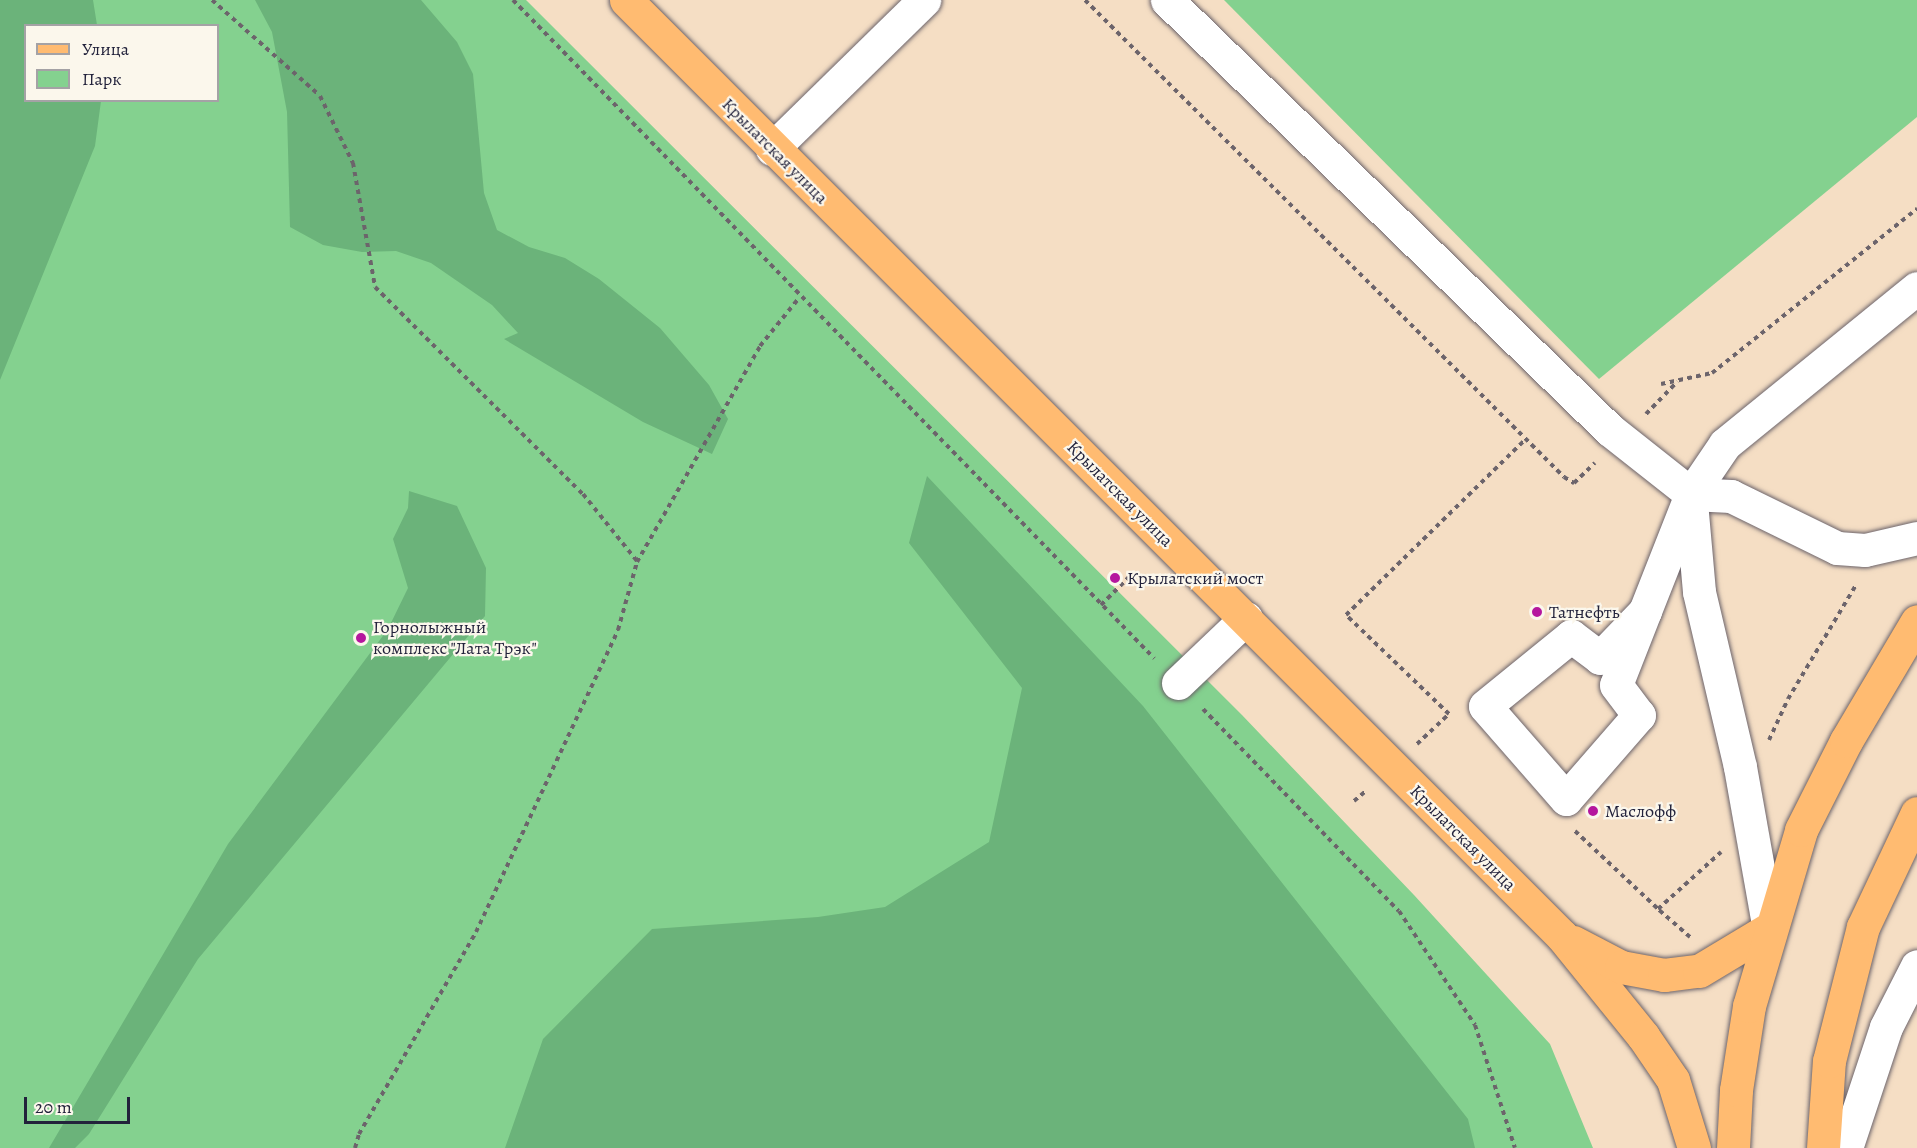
<!DOCTYPE html>
<meta charset="utf-8">
<style>
body{margin:0}
#map{position:relative;width:1917px;height:1148px;overflow:hidden;background:#f5dec4;font-family:Alegreya,serif}
div>[style]{position:absolute}
.green>*{inset:0;background:#84d18f}
.forest>*{inset:0;background:#6bb37a}
.path>*{height:4px;margin-top:-2px;transform-origin:0;background:repeating-linear-gradient(90deg,#6c646b 0 4.5px,transparent 0 9px)}
.roads{filter:drop-shadow(0 0 2px #6c646b) drop-shadow(0 0 2px #6c646b)}
.minor>*{height:33px;margin:-16.5px;padding:0 16.5px;transform-origin:16.5px;border-radius:16.5px;background:#fff}
.major>*{height:33px;margin:-16.5px;padding:0 16.5px;transform-origin:16.5px;border-radius:16.5px;background:#ffbb71}
.dots>*{width:16px;height:16px;translate:-50% -50%;box-sizing:border-box;border:3px solid #fbf7ec;border-radius:50%}
span{translate:-50% -50%;white-space:nowrap;text-align:center;line-height:1.15;-webkit-text-stroke:4.5px #fbf7ec;paint-order:stroke}
.street-label{font-size:18px;color:#22223b}
.poi-label{font-size:18px;color:#22223b}
.left{translate:0 -50%;text-align:left}
.legend{position:absolute;left:24px;top:24px;width:195px;height:78px;box-sizing:border-box;background:#fbf7ec;border:2px solid #a4a2a5;margin:0;padding:8px 10px;list-style:none;font-size:18px;color:#22223b}
.legend li{display:flex;align-items:center;gap:12px;height:30px}
.legend b{width:30px;border:2px solid #a4a2a5}
.scale{position:absolute;left:24px;top:1097px;width:106px;height:27px;box-sizing:border-box;border:3px solid #22223b;border-top:0;padding-left:8px;font-size:18px;line-height:21px;white-space:nowrap;color:#22223b;-webkit-text-stroke:4px #fbf7ec;paint-order:stroke}
</style>
<div id="map">
<div class="green">
<i style="clip-path:polygon(evenodd,0 0,526px 0,1242px 715px,1414px 895px,1550px 1044px,1593px 1148px,0 1148px,0 0,26px 26px,218px 26px,218px 100px,26px 100px,26px 26px)"></i>
<i style="clip-path:polygon(1224px 0,1917px 0,1917px 117px,1599px 379px)"></i>
</div>
<div class="forest">
<i style="clip-path:polygon(0 0,93px 0,97px 25px,26px 26px,26px 100px,101px 101px,95px 146px,0 380px)"></i>
<i style="clip-path:polygon(255px 0,421px 0,457px 42px,473px 74px,484px 193px,497px 230px,529px 247px,565px 258px,599px 279px,660px 328px,709px 385px,728px 419px,712px 454px,643px 422px,504px 339px,518px 333px,492px 305px,431px 263px,396px 251px,362px 252px,323px 245px,290px 227px,287px 112px,272px 32px)"></i>
<i style="clip-path:polygon(927px 476px,1143px 706px,1468px 1119px,1475px 1148px,505px 1148px,543px 1039px,652px 929px,818px 917px,885px 907px,989px 842px,1022px 688px,909px 543px)"></i>
<i style="clip-path:polygon(409px 491px,457px 506px,486px 568px,485px 616px,198px 959px,89px 1134px,75px 1148px,49px 1148px,228px 844px,388px 629px,408px 588px,393px 539px,408px 508px)"></i>
</div>
<div class="path">
<i style="left:212px;top:0;width:144px;rotate:41.6deg"></i>
<i style="left:320px;top:96px;width:75px;rotate:63.8deg"></i>
<i style="left:353px;top:163px;width:126px;rotate:79.9deg"></i>
<i style="left:375px;top:287px;width:293px;rotate:44.9deg"></i>
<i style="left:583px;top:494px;width:86px;rotate:51.1deg"></i>
<i style="left:513px;top:0;width:919px;rotate:45.75deg"></i>
<i style="left:1085px;top:0;width:676px;rotate:44.88deg"></i>
<i style="left:1564px;top:477px;width:12px;rotate:31deg"></i>
<i style="left:1574px;top:483px;width:29px;rotate:-44deg"></i>
<i style="left:1661px;top:384px;width:52px;rotate:-12.2deg"></i>
<i style="left:1712px;top:373px;width:263px;rotate:-38.7deg"></i>
<i style="left:1646px;top:414px;width:45px;rotate:-45.9deg"></i>
<i style="left:1101px;top:605px;width:41px;rotate:-45deg"></i>
<i style="left:1203px;top:709px;width:281px;rotate:45.9deg"></i>
<i style="left:1399px;top:911px;width:137px;rotate:56.3deg"></i>
<i style="left:1475px;top:1025px;width:129px;rotate:72deg"></i>
<i style="left:1769px;top:740px;width:45px;rotate:-65.1deg"></i>
<i style="left:1788px;top:699px;width:133px;rotate:-59.2deg"></i>
<i style="left:1417px;top:744px;width:44px;rotate:-43.2deg"></i>
<i style="left:1449px;top:714px;width:143px;rotate:-136.1deg"></i>
<i style="left:1346px;top:615px;width:250px;rotate:-44.4deg"></i>
<i style="left:1354px;top:801px;width:17px;rotate:-40deg"></i>
<i style="left:1575px;top:831px;width:114px;rotate:43.2deg"></i>
<i style="left:1690px;top:937px;width:43px;rotate:-138.8deg"></i>
<i style="left:1658px;top:909px;width:85px;rotate:-42.1deg"></i>
<i style="left:355px;top:1148px;width:15px;rotate:-74deg"></i>
<i style="left:359px;top:1134px;width:233px;rotate:-59.9deg"></i>
<i style="left:476px;top:932px;width:334px;rotate:-64.8deg"></i>
<i style="left:618px;top:630px;width:71px;rotate:-74.4deg"></i>
<i style="left:637px;top:562px;width:249px;rotate:-60.3deg"></i>
<i style="left:760px;top:346px;width:62px;rotate:-50.9deg"></i>
</div>
<div class="roads">
<div class="minor">
<i style="left:1167px;top:0;width:617px;rotate:44.15deg"></i>
<i style="left:1610px;top:430px;width:103px;rotate:38.3deg"></i>
<i style="left:1691px;top:494px;width:40px;rotate:2.9deg"></i>
<i style="left:1731px;top:496px;width:118px;rotate:26.1deg"></i>
<i style="left:1837px;top:548px;width:28px;rotate:4deg"></i>
<i style="left:1865px;top:550px;width:53px;rotate:-13deg"></i>
<i style="left:772px;top:149px;width:213px;rotate:-44.4deg"></i>
<i style="left:1691px;top:502px;width:90px;rotate:84.9deg"></i>
<i style="left:1699px;top:592px;width:180px;rotate:76.8deg"></i>
<i style="left:1740px;top:767px;width:165px;rotate:79.9deg"></i>
<i style="left:1645px;top:611px;width:79px;rotate:111.4deg"></i>
<i style="left:1616px;top:685px;width:38px;rotate:53deg"></i>
<i style="left:1639px;top:715px;width:111px;rotate:131deg"></i>
<i style="left:1566px;top:799px;width:123px;rotate:-131.1deg"></i>
<i style="left:1485px;top:706px;width:111px;rotate:-39.1deg"></i>
<i style="left:1571px;top:636px;width:36px;rotate:37deg"></i>
<i style="left:1600px;top:658px;width:65px;rotate:-46.2deg"></i>
<i style="left:1645px;top:611px;width:126px;rotate:-68.5deg"></i>
<i style="left:1691px;top:494px;width:60px;rotate:-55.8deg"></i>
<i style="left:1725px;top:444px;width:247px;rotate:-39.1deg"></i>
<i style="left:1178px;top:683px;width:94px;rotate:-43.7deg"></i>
<i style="left:1846px;top:1148px;width:127px;rotate:-71.7deg"></i>
<i style="left:1886px;top:1027px;width:68px;rotate:-63.1deg"></i>
</div>
<div class="major">
<i style="left:626px;top:0;width:1324px;rotate:45deg"></i>
<i style="left:1562px;top:936px;width:129px;rotate:51deg"></i>
<i style="left:1643px;top:1036px;width:53px;rotate:55.7deg"></i>
<i style="left:1673px;top:1080px;width:71px;rotate:72.8deg"></i>
<i style="left:1573px;top:942px;width:54px;rotate:27.5deg"></i>
<i style="left:1621px;top:967px;width:44px;rotate:10.5deg"></i>
<i style="left:1664px;top:975px;width:35px;rotate:-7deg"></i>
<i style="left:1699px;top:971px;width:82px;rotate:-31deg"></i>
<i style="left:1733px;top:1148px;width:58px;rotate:-87deg"></i>
<i style="left:1736px;top:1090px;width:85px;rotate:-81.2deg"></i>
<i style="left:1749px;top:1006px;width:184px;rotate:-73.5deg"></i>
<i style="left:1801px;top:830px;width:100px;rotate:-63.2deg"></i>
<i style="left:1846px;top:741px;width:139px;rotate:-59.4deg"></i>
<i style="left:1823px;top:1148px;width:87px;rotate:-86.1deg"></i>
<i style="left:1829px;top:1061px;width:138px;rotate:-75.8deg"></i>
<i style="left:1863px;top:927px;width:126px;rotate:-64.7deg"></i>
</div>
</div>
<div class="dots">
<i style="left:1115px;top:578px;background:#b5179e"></i>
<i style="left:1537px;top:612px;background:#b5179e"></i>
<i style="left:361px;top:638px;background:#b5179e"></i>
<i style="left:1593px;top:811px;background:#b5179e"></i>
</div>
<div class="street-label">
<span style="left:775px;top:151px;rotate:45deg">Крылатская улица</span>
<span style="left:1120px;top:494px;rotate:45deg">Крылатская улица</span>
<span style="left:1463px;top:838px;rotate:45deg">Крылатская улица</span>
</div>
<div class="poi-label">
<span class="left" style="left:1127px;top:578px">Крылатский мост</span>
<span class="left" style="left:1549px;top:612px">Татнефть</span>
<span class="left" style="left:373px;top:638px">Горнолыжный<br>комплекс "Лата Трэк"</span>
<span class="left" style="left:1605px;top:811px">Маслофф</span>
</div>
<ul class="legend">
<li><b style="height:8px;background:#ffbb71"></b>Улица</li>
<li><b style="height:16px;background:#84d18f"></b>Парк</li>
</ul>
<div class="scale">20 m</div>
</div>
